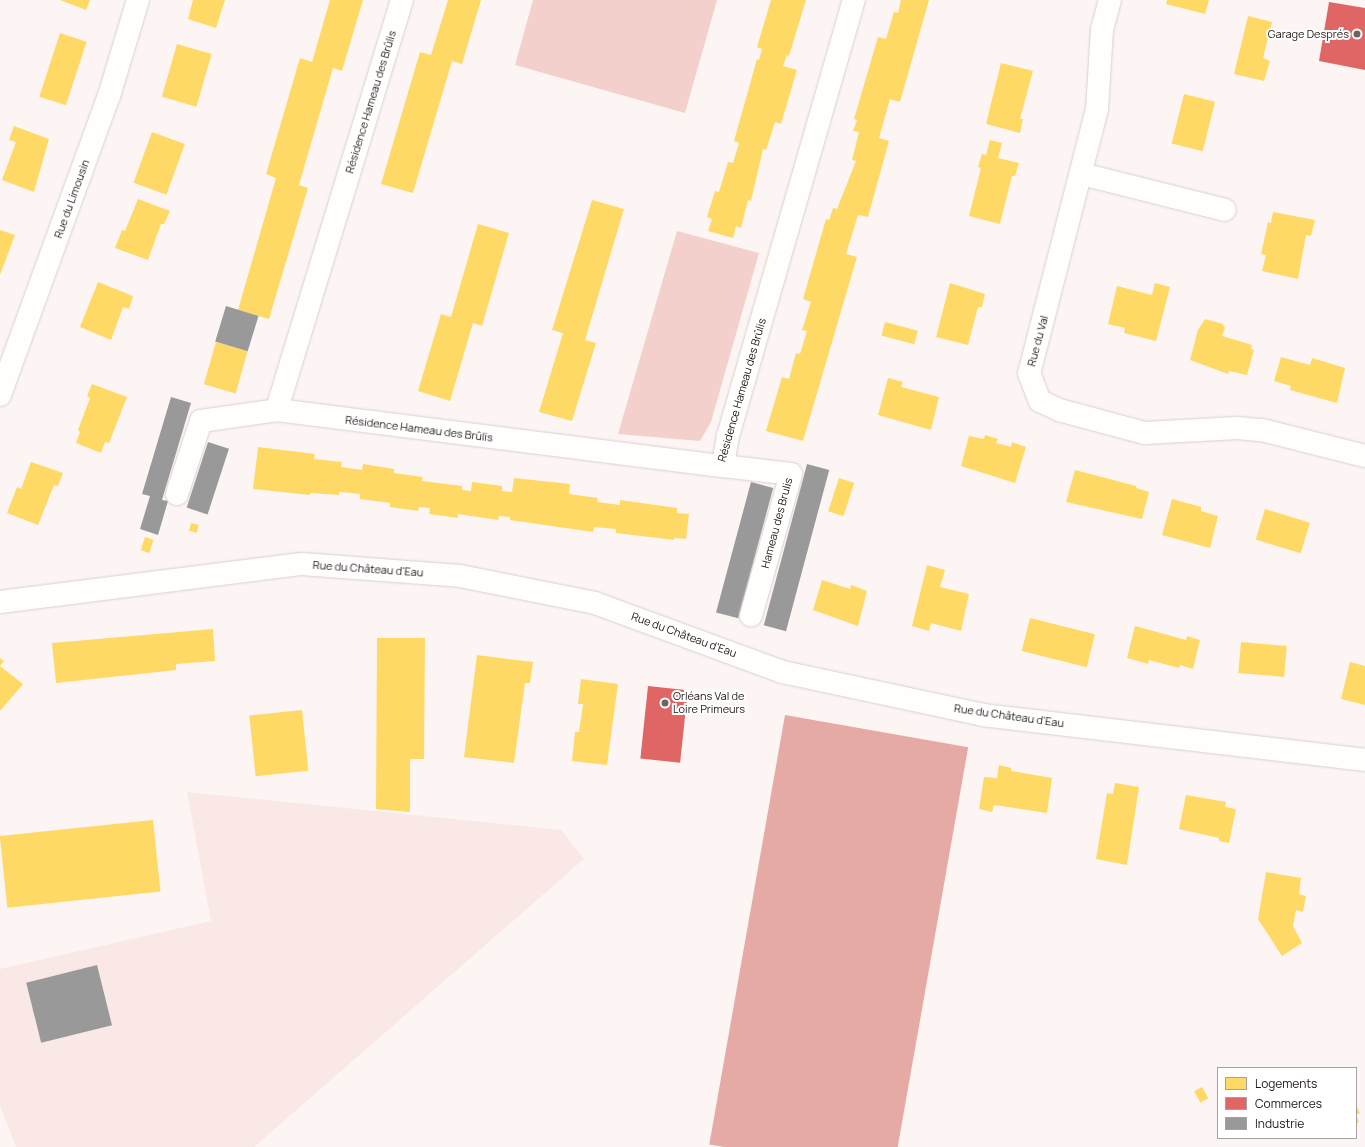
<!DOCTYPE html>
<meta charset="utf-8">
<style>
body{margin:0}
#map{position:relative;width:1365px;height:1147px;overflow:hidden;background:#fcf5f4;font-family:Manrope,sans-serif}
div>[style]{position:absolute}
.built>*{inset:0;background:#f9e8e6}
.green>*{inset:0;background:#f3d0cb}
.water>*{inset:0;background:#e4aaa3;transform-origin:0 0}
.homes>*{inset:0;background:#ffd966;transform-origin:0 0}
.shops>*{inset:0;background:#e06666;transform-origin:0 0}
.industry>*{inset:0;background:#999;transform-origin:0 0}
.roads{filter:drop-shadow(0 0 1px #d9d0cf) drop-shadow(0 0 1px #d9d0cf)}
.minor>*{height:22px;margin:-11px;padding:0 11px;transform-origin:11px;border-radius:11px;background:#fffefd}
.dots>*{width:11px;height:11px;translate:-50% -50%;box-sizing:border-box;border:2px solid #fff;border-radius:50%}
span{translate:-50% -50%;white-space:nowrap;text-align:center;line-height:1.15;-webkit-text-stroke:4px #fff;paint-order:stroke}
.poi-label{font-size:11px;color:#201614}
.right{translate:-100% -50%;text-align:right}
.left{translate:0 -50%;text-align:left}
.street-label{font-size:11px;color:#201614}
.legend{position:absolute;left:1217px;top:1067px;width:140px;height:72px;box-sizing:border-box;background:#fff;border:1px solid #a6a2a1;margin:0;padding:5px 7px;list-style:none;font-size:12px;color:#201614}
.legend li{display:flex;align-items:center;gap:8px;height:20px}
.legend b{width:20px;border:1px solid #a6a2a1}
</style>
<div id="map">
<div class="built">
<i style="clip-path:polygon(187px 792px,561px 830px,584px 859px,254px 1147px,16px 1147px,0 1106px,0 969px,211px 921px)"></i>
</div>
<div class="green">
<i style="clip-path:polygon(533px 0,717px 0,685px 113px,515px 65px)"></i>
<i style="clip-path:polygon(677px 231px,759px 253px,711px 422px,700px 441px,618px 434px)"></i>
</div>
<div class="water">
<i style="left:785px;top:715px;width:186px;height:436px;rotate:10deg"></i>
</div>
<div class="homes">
<i style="clip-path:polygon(60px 0,90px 0,86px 10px)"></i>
<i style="clip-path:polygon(193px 0,225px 0,216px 28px,188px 19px)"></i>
<i style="clip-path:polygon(330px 0,363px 0,342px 71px,333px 68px,299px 185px,308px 188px,269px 319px,238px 310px,276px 178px,266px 174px,300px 58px,312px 62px)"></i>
<i style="clip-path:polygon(448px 0,481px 0,462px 64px,452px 61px,413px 193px,381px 184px,420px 52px,431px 55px)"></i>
<i style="clip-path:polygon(771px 0,806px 0,789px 56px,787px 55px,783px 66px,797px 70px,781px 124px,775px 122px,766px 150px,763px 149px,751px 201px,748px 200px,741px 228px,736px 226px,733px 238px,708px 231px,712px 219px,707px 217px,715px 191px,719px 192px,728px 162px,733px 163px,739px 143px,734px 141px,757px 59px,759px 60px,762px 49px,757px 47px)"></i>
<i style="clip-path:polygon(901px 0,929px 0,900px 102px,890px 99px,879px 138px,889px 141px,868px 217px,858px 215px,846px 254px,857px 257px,803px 441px,766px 431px,782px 377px,789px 379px,796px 353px,800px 354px,807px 331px,802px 330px,811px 302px,803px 299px,826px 219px,829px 220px,833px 208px,837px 209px,856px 161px,852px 160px,859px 132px,853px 131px,857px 120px,854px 119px,878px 37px,886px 39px,894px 12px,898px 13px)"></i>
<i style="clip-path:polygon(1167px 0,1209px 0,1205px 14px,1166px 4px)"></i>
<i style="clip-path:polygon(1248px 16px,1272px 22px,1263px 58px,1270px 61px,1264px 81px,1234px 74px)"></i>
<i style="left:60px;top:33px;width:28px;height:67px;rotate:18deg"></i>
<i style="left:177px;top:44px;width:36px;height:55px;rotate:16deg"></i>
<i style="clip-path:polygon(1001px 63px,1033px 71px,1020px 119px,1023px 119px,1020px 133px,986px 124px)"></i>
<i style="left:1184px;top:94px;width:32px;height:51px;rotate:14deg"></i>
<i style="clip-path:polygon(14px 126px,49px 139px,34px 192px,2px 180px,16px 142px,9px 140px)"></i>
<i style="left:152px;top:132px;width:35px;height:54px;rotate:20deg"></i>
<i style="clip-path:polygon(990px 140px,1002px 143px,998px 158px,1019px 163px,1015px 176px,1012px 176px,1000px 224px,969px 216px,981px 168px,978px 167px,982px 154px,986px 155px)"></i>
<i style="clip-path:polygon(138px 199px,170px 211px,164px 224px,161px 224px,148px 260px,115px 248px,122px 230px,125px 231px)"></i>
<i style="clip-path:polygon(592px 200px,624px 209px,585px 340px,596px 343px,572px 421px,539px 412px,563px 333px,552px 330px)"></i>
<i style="clip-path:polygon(1273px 212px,1315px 220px,1311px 236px,1306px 235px,1298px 279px,1262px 271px,1266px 255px,1261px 254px,1268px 222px,1271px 223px)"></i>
<i style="clip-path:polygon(478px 224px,509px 233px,482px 326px,473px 323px,450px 401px,418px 391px,441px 314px,451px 317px)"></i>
<i style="clip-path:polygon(0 230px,15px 235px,0 275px)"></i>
<i style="clip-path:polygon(98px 282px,133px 296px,129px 309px,123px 307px,111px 340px,80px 327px)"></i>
<i style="clip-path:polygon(950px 283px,985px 294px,982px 307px,978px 307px,968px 345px,936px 337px)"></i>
<i style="clip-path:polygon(1155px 283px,1170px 287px,1156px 341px,1124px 333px,1125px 328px,1108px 324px,1117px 286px,1152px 295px)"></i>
<i style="clip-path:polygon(1205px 319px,1223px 324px,1225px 328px,1222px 336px,1252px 345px,1251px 349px,1254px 350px,1247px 375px,1229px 371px,1228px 374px,1190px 360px,1198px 330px)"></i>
<i style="left:885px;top:322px;width:34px;height:14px;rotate:15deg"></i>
<i style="left:216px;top:342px;width:33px;height:44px;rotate:16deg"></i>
<i style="clip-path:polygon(1281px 357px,1310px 365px,1312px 358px,1345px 368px,1337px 403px,1290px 390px,1291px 386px,1274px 381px)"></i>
<i style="clip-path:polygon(888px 378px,903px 382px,901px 387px,939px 397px,931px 430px,878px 415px)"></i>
<i style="clip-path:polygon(92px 384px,127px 397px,109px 443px,105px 442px,101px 453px,76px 443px,80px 432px,78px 430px,90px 398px,87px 396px)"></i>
<i style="clip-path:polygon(985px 435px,998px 439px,996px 443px,1011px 447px,1012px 442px,1026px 447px,1015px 483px,961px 466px,969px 436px,984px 439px)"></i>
<i style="clip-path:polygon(258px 447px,315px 454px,314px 459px,342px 462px,341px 467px,362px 470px,363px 464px,394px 469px,394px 473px,423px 477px,422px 481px,462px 486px,462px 490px,471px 491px,472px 482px,502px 486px,502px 491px,512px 492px,514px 478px,570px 484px,569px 494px,598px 498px,597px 502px,620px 505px,620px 500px,677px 508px,677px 513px,689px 514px,686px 539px,674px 538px,674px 540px,616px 533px,616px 529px,594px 527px,593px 532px,510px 520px,510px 517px,499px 516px,498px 520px,458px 514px,458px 518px,429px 514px,430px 508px,419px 507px,418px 511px,390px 507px,390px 503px,360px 499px,360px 494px,351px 493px,339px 492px,339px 495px,310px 493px,310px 495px,253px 489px)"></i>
<i style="clip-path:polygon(31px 462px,63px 473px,58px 486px,54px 485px,38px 525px,7px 513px,17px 487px,21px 489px)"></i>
<i style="clip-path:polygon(1075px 470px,1136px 486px,1136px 488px,1149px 492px,1142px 519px,1066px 502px)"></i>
<i style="left:839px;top:478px;width:16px;height:35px;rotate:18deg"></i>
<i style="clip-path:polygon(1172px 499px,1201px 507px,1201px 511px,1218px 516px,1210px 548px,1162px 535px)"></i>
<i style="left:1265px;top:509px;width:47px;height:32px;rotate:17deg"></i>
<i style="left:191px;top:523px;width:8px;height:8px;rotate:14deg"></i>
<i style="left:145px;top:537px;width:9px;height:14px;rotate:18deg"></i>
<i style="clip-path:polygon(927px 565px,945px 570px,940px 587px,969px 594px,961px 631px,931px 623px,929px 631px,912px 626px)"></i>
<i style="clip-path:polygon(822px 580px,850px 589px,851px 585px,867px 591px,858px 626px,813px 610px)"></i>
<i style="left:1030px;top:618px;width:67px;height:34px;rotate:14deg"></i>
<i style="clip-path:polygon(1135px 626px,1186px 640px,1187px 636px,1200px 640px,1193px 669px,1180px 665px,1179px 668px,1149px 660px,1148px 664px,1127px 658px)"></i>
<i style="clip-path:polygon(213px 629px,215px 661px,176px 664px,176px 670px,56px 683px,52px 643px)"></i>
<i style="clip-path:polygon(377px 638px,425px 638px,424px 759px,410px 759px,410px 812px,376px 809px)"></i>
<i style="left:1241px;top:642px;width:46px;height:31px;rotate:5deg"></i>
<i style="clip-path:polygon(477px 655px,533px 662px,530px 683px,525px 683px,514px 763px,464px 757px)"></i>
<i style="clip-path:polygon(0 658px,4px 661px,0 666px,23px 684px,0 711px)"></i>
<i style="clip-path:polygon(1350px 662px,1365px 666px,1365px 705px,1341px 699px)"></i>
<i style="clip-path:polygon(581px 679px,618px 684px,607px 765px,572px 761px,575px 732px,579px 732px,583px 704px,578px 704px)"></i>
<i style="left:302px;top:710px;width:61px;height:53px;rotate:84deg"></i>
<i style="clip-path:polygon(999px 765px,1011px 768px,1011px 771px,1052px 778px,1047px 813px,994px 805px,992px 812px,979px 809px,984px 777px,997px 778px)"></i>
<i style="clip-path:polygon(1115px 783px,1139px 787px,1127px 865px,1096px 859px,1107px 793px,1113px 794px)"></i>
<i style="clip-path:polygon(1186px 795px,1226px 802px,1225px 807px,1236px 809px,1229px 843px,1219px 841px,1219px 838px,1179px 829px)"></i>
<i style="left:153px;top:820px;width:72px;height:154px;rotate:84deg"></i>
<i style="clip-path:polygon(1266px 872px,1301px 878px,1299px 894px,1306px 896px,1303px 912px,1296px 910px,1293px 926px,1302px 943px,1282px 956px,1258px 919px)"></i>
<i style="left:1202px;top:1087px;width:13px;height:9px;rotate:61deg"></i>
<i style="clip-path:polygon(1356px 1105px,1360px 1113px,1356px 1115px,1359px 1122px,1356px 1124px)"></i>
</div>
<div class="shops">
<i style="clip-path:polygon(1329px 2px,1365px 8px,1365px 70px,1319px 61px)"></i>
<i style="left:648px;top:686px;width:40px;height:73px;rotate:6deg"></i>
</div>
<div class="industry">
<i style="left:226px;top:306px;width:34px;height:37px;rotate:17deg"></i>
<i style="clip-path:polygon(171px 397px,191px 403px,162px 500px,168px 501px,158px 535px,140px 529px,150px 496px,142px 494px)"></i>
<i style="left:208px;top:442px;width:22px;height:69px;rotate:18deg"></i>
<i style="left:807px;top:464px;width:23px;height:167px;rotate:15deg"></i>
<i style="left:751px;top:482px;width:23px;height:135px;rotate:15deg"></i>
<i style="left:97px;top:965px;width:62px;height:73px;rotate:76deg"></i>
</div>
<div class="roads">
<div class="minor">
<i style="left:402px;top:0;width:429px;rotate:107deg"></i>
<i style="left:277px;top:410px;width:450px;rotate:7.2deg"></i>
<i style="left:723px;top:466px;width:30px;rotate:-81deg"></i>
<i style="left:728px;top:436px;width:454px;rotate:-73.9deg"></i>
<i style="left:1110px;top:0;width:31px;rotate:105deg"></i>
<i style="left:1102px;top:30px;width:79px;rotate:93.6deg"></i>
<i style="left:1097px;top:109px;width:273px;rotate:104.4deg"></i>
<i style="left:1029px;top:373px;width:30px;rotate:69deg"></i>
<i style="left:1040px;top:401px;width:21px;rotate:25deg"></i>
<i style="left:1059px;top:410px;width:89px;rotate:15deg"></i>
<i style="left:1145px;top:433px;width:92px;rotate:-3.1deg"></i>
<i style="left:1237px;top:428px;width:25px;rotate:5deg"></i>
<i style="left:1262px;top:430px;width:106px;rotate:14.2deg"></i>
<i style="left:1082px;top:174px;width:147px;rotate:14.1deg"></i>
<i style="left:0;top:395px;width:318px;rotate:-70deg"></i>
<i style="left:109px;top:96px;width:100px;rotate:-73.2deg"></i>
<i style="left:723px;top:466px;width:68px;rotate:6.7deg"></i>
<i style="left:791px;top:474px;width:147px;rotate:105.8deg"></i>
<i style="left:177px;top:494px;width:77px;rotate:-71.8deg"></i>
<i style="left:201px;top:421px;width:77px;rotate:-8.2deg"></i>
<i style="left:0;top:602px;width:304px;rotate:-7.2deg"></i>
<i style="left:302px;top:564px;width:158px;rotate:4.3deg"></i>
<i style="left:460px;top:576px;width:138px;rotate:11.3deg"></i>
<i style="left:595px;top:603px;width:200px;rotate:20.2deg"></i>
<i style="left:783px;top:672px;width:205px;rotate:12.1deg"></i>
<i style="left:983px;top:715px;width:385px;rotate:6.7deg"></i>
</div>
</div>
<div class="dots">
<i style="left:1357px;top:34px;background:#6d6462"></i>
<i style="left:665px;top:703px;background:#6d6462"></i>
</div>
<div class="poi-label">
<span class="right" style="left:1349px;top:34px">Garage Després</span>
<span class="left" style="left:673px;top:703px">Orléans Val de<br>Loire Primeurs</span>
</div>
<div class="street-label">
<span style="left:371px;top:102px;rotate:-73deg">Résidence Hameau des Brûlis</span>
<span style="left:72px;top:199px;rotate:-70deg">Rue du Limousin</span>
<span style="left:1038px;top:341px;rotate:-75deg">Rue du Val</span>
<span style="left:742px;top:390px;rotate:-74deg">Résidence Hameau des Brûlis</span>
<span style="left:419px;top:429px;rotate:7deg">Résidence Hameau des Brûlis</span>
<span style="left:777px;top:523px;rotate:-75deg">Hameau des Brulis</span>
<span style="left:368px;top:569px;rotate:4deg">Rue du Château d'Eau</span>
<span style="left:684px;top:635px;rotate:20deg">Rue du Château d'Eau</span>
<span style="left:1009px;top:716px;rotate:8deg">Rue du Château d'Eau</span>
</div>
<ul class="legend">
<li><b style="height:11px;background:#ffd966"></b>Logements</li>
<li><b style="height:11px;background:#e06666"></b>Commerces</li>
<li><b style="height:11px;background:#999"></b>Industrie</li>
</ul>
</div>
